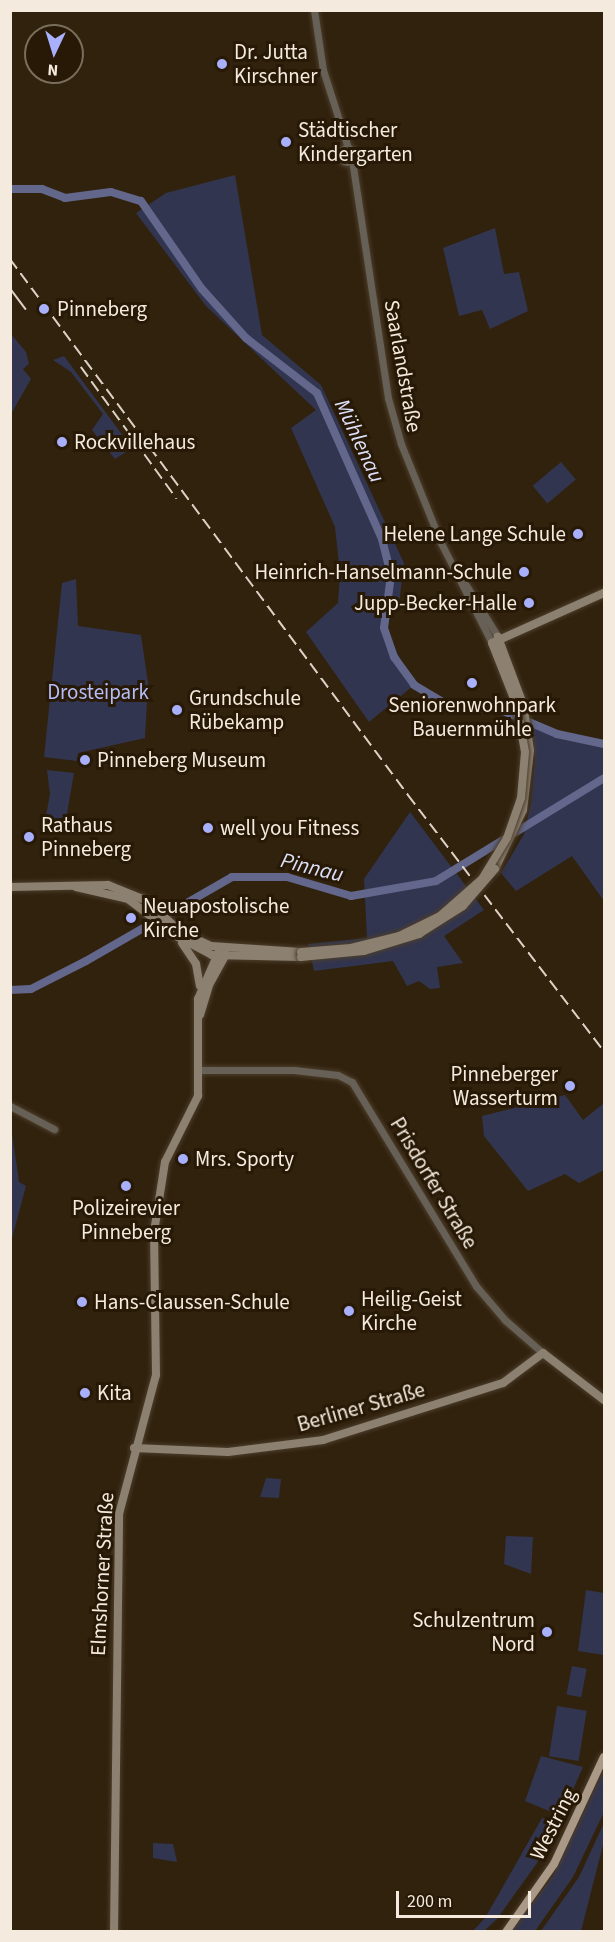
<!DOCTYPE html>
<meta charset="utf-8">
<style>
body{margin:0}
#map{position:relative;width:615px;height:1942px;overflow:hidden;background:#31220e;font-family:"Source Sans 3",sans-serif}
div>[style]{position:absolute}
.green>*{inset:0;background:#323550;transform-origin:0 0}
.river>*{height:8px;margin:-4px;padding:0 4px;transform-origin:4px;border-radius:4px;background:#62678b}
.roads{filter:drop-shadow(0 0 2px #4c3e2b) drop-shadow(0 0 2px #4c3e2b)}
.tertiary>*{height:7px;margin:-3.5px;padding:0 3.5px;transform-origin:3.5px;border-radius:3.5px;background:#676056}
.tertiary>.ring{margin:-3.5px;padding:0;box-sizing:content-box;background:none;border:7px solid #676056;border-radius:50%}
.secondary>*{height:8px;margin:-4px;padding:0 4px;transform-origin:4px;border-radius:4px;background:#8c8071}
.primary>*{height:8px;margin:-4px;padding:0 4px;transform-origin:4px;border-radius:4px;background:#a99986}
.tram>*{height:1.5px;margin:-0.75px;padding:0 0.75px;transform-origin:0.75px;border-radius:0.75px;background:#ddd2c5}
.rail>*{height:1.5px;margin-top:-0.75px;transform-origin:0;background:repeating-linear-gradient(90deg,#ddd2c5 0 12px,transparent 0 18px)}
.bridges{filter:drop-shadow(0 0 2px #4c3e2b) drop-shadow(0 0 2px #4c3e2b)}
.secondary-bridge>*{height:8px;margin:-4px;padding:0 4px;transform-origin:4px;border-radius:4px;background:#8c8071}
.dots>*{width:16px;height:16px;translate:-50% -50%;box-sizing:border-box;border:3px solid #271905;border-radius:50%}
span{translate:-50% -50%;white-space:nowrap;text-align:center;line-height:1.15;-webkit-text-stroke:6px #271905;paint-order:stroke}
.poi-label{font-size:21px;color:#f4eade}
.left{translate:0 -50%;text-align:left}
.right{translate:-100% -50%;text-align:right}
.street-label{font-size:21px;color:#f4eade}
.park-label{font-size:21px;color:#b4bcf9}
.water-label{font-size:22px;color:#dce0fa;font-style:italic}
.frame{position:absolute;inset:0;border:12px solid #f4eade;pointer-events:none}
.north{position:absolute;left:24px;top:24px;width:60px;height:60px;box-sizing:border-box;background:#271905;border:2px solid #796d5c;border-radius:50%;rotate:184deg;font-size:16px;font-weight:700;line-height:24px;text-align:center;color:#f4eade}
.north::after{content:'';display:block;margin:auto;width:21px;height:27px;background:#a8b0fc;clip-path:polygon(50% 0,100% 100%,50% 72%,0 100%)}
.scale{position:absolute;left:396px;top:1891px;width:135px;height:27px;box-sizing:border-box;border:3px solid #f4eade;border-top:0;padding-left:8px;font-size:18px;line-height:21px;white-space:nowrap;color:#f4eade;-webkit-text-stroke:4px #271905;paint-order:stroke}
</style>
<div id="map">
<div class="green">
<i style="clip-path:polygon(235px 175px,262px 335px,321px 385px,404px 563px,399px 604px,384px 628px,414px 685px,369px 722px,306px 632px,338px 603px,340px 573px,335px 527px,291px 428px,316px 410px,206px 306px,136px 213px,166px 193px)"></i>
<i style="clip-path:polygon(495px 228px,504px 274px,519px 272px,528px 311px,490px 329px,482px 310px,459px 316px,443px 248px)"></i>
<i style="clip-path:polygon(11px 334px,26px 352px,29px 364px,23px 369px,31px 379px,11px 414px)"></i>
<i style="clip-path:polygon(64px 356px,132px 448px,115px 459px,92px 430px,103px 414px,71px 372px,53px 360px)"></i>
<i style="left:561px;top:462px;width:23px;height:37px;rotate:50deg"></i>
<i style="clip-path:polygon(76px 579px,78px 626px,141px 635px,148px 683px,145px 738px,78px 753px,77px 761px,44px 757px,62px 583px)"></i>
<i style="clip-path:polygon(532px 720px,557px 734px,604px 744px,604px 901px,572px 856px,516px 891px,501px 873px,524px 834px,531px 803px,535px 760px)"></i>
<i style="clip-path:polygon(47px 770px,74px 773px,65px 825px,45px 821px,50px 794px)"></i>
<i style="clip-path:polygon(410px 812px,484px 910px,444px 936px,463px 963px,437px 967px,440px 988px,430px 989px,419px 981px,407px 986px,393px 961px,314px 971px,308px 944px,367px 938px,364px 879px)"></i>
<i style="clip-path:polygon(565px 1095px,583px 1120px,604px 1103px,604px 1170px,579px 1183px,565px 1174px,528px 1191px,484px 1136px,482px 1116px)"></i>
<i style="clip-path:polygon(11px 1126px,19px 1182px,26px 1186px,11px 1242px)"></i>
<i style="clip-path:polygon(266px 1478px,281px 1479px,279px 1498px,260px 1497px)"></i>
<i style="clip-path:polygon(506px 1536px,533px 1537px,531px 1574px,504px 1564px)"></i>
<i style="clip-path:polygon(586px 1590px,604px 1593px,604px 1655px,578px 1651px)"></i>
<i style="left:572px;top:1666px;width:15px;height:29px;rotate:11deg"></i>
<i style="left:557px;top:1706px;width:30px;height:51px;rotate:9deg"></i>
<i style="clip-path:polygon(541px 1756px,583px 1767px,561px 1816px,525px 1801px)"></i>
<i style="clip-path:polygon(604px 1770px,604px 1812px,573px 1877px,535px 1931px,512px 1931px,553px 1876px)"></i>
<i style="clip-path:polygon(542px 1818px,558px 1822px,537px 1863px,497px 1919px,484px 1931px,473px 1931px,485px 1918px)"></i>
<i style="clip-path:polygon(604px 1823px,604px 1841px,581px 1931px,541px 1931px,579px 1877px)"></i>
<i style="clip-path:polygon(153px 1843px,173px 1844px,177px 1862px,153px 1858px)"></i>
</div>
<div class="river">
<i style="left:10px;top:189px;width:32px"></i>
<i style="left:42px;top:189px;width:25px;rotate:21deg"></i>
<i style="left:65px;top:198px;width:46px;rotate:-7.4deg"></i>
<i style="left:111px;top:192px;width:31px;rotate:17deg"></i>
<i style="left:141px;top:201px;width:107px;rotate:55.3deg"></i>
<i style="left:202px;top:289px;width:66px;rotate:48.1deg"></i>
<i style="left:246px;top:338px;width:90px;rotate:37.8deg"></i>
<i style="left:317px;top:393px;width:160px;rotate:66deg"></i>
<i style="left:382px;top:539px;width:37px;rotate:76deg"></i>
<i style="left:391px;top:575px;width:53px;rotate:97.5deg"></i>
<i style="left:384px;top:628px;width:31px;rotate:71deg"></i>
<i style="left:394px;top:657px;width:34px;rotate:54deg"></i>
<i style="left:414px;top:685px;width:43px;rotate:30.7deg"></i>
<i style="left:451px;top:707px;width:50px;rotate:3.4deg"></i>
<i style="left:501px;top:710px;width:61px;rotate:23.2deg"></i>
<i style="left:557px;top:734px;width:48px;rotate:12deg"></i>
<i style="left:10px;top:990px;width:21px;rotate:-3deg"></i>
<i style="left:31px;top:989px;width:62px;rotate:-27deg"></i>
<i style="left:86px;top:961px;width:168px;rotate:-29.9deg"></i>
<i style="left:232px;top:877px;width:55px"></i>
<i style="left:287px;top:877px;width:67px;rotate:16.5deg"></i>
<i style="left:351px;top:896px;width:86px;rotate:-10deg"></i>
<i style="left:436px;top:881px;width:197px;rotate:-31.5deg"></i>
</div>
<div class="roads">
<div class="tertiary">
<i style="left:314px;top:10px;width:61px;rotate:81.5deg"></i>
<i style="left:323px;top:70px;width:82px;rotate:72.2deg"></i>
<i class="ring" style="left:340px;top:148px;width:7px;height:7px"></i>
<i style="left:352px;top:160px;width:241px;rotate:81.4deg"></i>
<i style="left:388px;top:398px;width:48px;rotate:74.2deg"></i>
<i style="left:401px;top:444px;width:107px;rotate:68deg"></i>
<i style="left:441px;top:543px;width:112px;rotate:63deg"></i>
<i style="left:466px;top:585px;width:61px;rotate:58.4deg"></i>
<i style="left:201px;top:1070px;width:93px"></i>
<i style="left:294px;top:1070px;width:44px;rotate:6.5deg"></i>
<i style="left:338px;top:1075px;width:16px;rotate:27deg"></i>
<i style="left:352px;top:1082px;width:239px;rotate:58.7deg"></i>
<i style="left:476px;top:1286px;width:45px;rotate:49.5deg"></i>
<i style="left:505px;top:1320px;width:50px;rotate:41deg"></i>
<i style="left:10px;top:1106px;width:50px;rotate:27.6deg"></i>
</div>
<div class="secondary">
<i style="left:492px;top:643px;width:123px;rotate:-24.1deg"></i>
<i style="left:492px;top:643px;width:68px;rotate:68.4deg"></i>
<i style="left:495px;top:869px;width:65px;rotate:-64.6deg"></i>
<i style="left:523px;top:810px;width:60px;rotate:-83.3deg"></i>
<i style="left:530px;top:750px;width:47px;rotate:-98.7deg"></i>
<i style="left:523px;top:704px;width:72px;rotate:-110.5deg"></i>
<i style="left:10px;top:887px;width:98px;rotate:-1.2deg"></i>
<i style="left:108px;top:885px;width:38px;rotate:22deg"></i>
<i style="left:143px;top:899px;width:52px;rotate:40.4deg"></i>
<i style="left:183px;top:933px;width:31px;rotate:25deg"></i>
<i style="left:211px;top:946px;width:90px;rotate:3.8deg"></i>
<i style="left:76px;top:887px;width:53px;rotate:13deg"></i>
<i style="left:128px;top:899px;width:63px;rotate:37.2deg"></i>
<i style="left:178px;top:937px;width:38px;rotate:28deg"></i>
<i style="left:212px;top:955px;width:89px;rotate:1.3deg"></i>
<i style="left:182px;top:943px;width:25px;rotate:56deg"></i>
<i style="left:196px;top:964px;width:22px;rotate:80deg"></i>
<i style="left:200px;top:1015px;width:31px;rotate:-73deg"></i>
<i style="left:209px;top:985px;width:35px;rotate:-61deg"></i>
<i style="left:134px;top:1448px;width:94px;rotate:2.4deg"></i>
<i style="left:228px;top:1452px;width:96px;rotate:-7.2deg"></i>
<i style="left:323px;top:1440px;width:189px;rotate:-17.6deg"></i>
<i style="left:503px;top:1383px;width:50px;rotate:-36.9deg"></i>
<i style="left:543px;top:1353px;width:77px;rotate:37.6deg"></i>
<i style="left:114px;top:1932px;width:418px;rotate:-89.3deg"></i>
<i style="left:119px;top:1514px;width:144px;rotate:-75.1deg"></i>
<i style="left:156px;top:1375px;width:143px;rotate:-90.8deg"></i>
<i style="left:154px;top:1232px;width:71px;rotate:-81.1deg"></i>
<i style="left:165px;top:1162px;width:74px;rotate:-63.4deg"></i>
<i style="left:198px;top:1096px;width:97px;rotate:-90deg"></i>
<i style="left:198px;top:999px;width:55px;rotate:-66.3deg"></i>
</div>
<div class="primary">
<i style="left:506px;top:1932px;width:83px;rotate:-54.8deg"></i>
<i style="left:554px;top:1864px;width:118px;rotate:-65deg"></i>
</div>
</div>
<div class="tram">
<i style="left:10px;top:288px;width:26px;rotate:53deg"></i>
</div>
<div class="rail">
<i style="left:10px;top:259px;width:668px;rotate:53.4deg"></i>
<i style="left:408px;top:795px;width:322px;rotate:52.6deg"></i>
<i style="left:81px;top:367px;width:163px;rotate:54deg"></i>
</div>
<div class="bridges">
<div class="secondary-bridge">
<i style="left:301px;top:952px;width:50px;rotate:-4.6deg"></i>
<i style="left:351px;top:948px;width:49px;rotate:-14deg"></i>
<i style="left:399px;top:936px;width:46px;rotate:-26deg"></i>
<i style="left:440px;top:916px;width:56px;rotate:-41.4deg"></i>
<i style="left:482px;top:879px;width:48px;rotate:-58.6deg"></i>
<i style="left:507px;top:838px;width:42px;rotate:-70.7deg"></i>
<i style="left:521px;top:798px;width:46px;rotate:-85deg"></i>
<i style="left:525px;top:752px;width:47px;rotate:-99.9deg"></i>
<i style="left:301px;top:957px;width:63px;rotate:-5.4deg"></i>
<i style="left:364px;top:951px;width:58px;rotate:-17.2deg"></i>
<i style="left:419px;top:934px;width:52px;rotate:-32.5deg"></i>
<i style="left:463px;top:906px;width:49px;rotate:-49.1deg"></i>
</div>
</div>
<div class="dots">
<i style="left:222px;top:64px;background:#a8b0fc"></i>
<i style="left:286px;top:142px;background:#a8b0fc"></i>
<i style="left:44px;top:309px;background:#a8b0fc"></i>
<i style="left:62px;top:442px;background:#a8b0fc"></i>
<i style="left:578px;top:534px;background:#a8b0fc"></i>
<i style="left:524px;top:572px;background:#a8b0fc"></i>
<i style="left:529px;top:603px;background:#a8b0fc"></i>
<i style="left:472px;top:683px;background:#a8b0fc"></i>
<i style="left:177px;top:710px;background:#a8b0fc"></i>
<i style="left:85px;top:760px;background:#a8b0fc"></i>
<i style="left:208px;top:828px;background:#a8b0fc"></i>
<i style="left:29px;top:837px;background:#a8b0fc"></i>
<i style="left:131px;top:918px;background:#a8b0fc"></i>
<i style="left:570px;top:1086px;background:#a8b0fc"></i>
<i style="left:183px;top:1159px;background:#a8b0fc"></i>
<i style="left:126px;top:1186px;background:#a8b0fc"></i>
<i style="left:82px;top:1302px;background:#a8b0fc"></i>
<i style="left:349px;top:1311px;background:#a8b0fc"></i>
<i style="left:85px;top:1393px;background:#a8b0fc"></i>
<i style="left:547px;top:1632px;background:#a8b0fc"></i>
</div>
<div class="poi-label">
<span class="left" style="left:234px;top:64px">Dr. Jutta<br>Kirschner</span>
<span class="left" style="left:298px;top:142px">Städtischer<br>Kindergarten</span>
<span class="left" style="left:57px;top:309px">Pinneberg</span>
<span class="left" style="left:74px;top:442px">Rockvillehaus</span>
<span class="right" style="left:566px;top:534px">Helene Lange Schule</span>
<span class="right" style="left:512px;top:572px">Heinrich-Hanselmann-Schule</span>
<span class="right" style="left:517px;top:603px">Jupp-Becker-Halle</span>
<span class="left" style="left:189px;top:710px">Grundschule<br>Rübekamp</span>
<span style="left:472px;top:717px">Seniorenwohnpark<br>Bauernmühle</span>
<span class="left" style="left:97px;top:760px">Pinneberg Museum</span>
<span class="left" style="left:41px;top:837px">Rathaus<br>Pinneberg</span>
<span class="left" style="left:220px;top:828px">well you Fitness</span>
<span class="left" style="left:143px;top:918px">Neuapostolische<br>Kirche</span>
<span class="right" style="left:558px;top:1086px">Pinneberger<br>Wasserturm</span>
<span class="left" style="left:195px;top:1159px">Mrs. Sporty</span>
<span style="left:126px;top:1220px">Polizeirevier<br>Pinneberg</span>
<span class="left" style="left:361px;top:1311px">Heilig-Geist<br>Kirche</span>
<span class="left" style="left:94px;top:1302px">Hans-Claussen-Schule</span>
<span class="left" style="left:97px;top:1393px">Kita</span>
<span class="right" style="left:535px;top:1632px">Schulzentrum<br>Nord</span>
</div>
<div class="street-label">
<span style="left:403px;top:366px;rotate:80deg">Saarlandstraße</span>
<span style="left:434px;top:1183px;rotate:59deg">Prisdorfer Straße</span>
<span style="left:361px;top:1407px;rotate:-16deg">Berliner Straße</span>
<span style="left:102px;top:1574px;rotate:-87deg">Elmshorner Straße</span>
<span style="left:553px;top:1824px;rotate:-63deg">Westring</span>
</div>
<div class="park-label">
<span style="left:98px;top:692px">Drosteipark</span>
</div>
<div class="water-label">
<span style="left:359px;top:441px;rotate:65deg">Mühlenau</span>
<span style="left:312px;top:868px;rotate:14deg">Pinnau</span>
</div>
<div class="frame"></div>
<div class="north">N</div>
<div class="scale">200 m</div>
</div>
